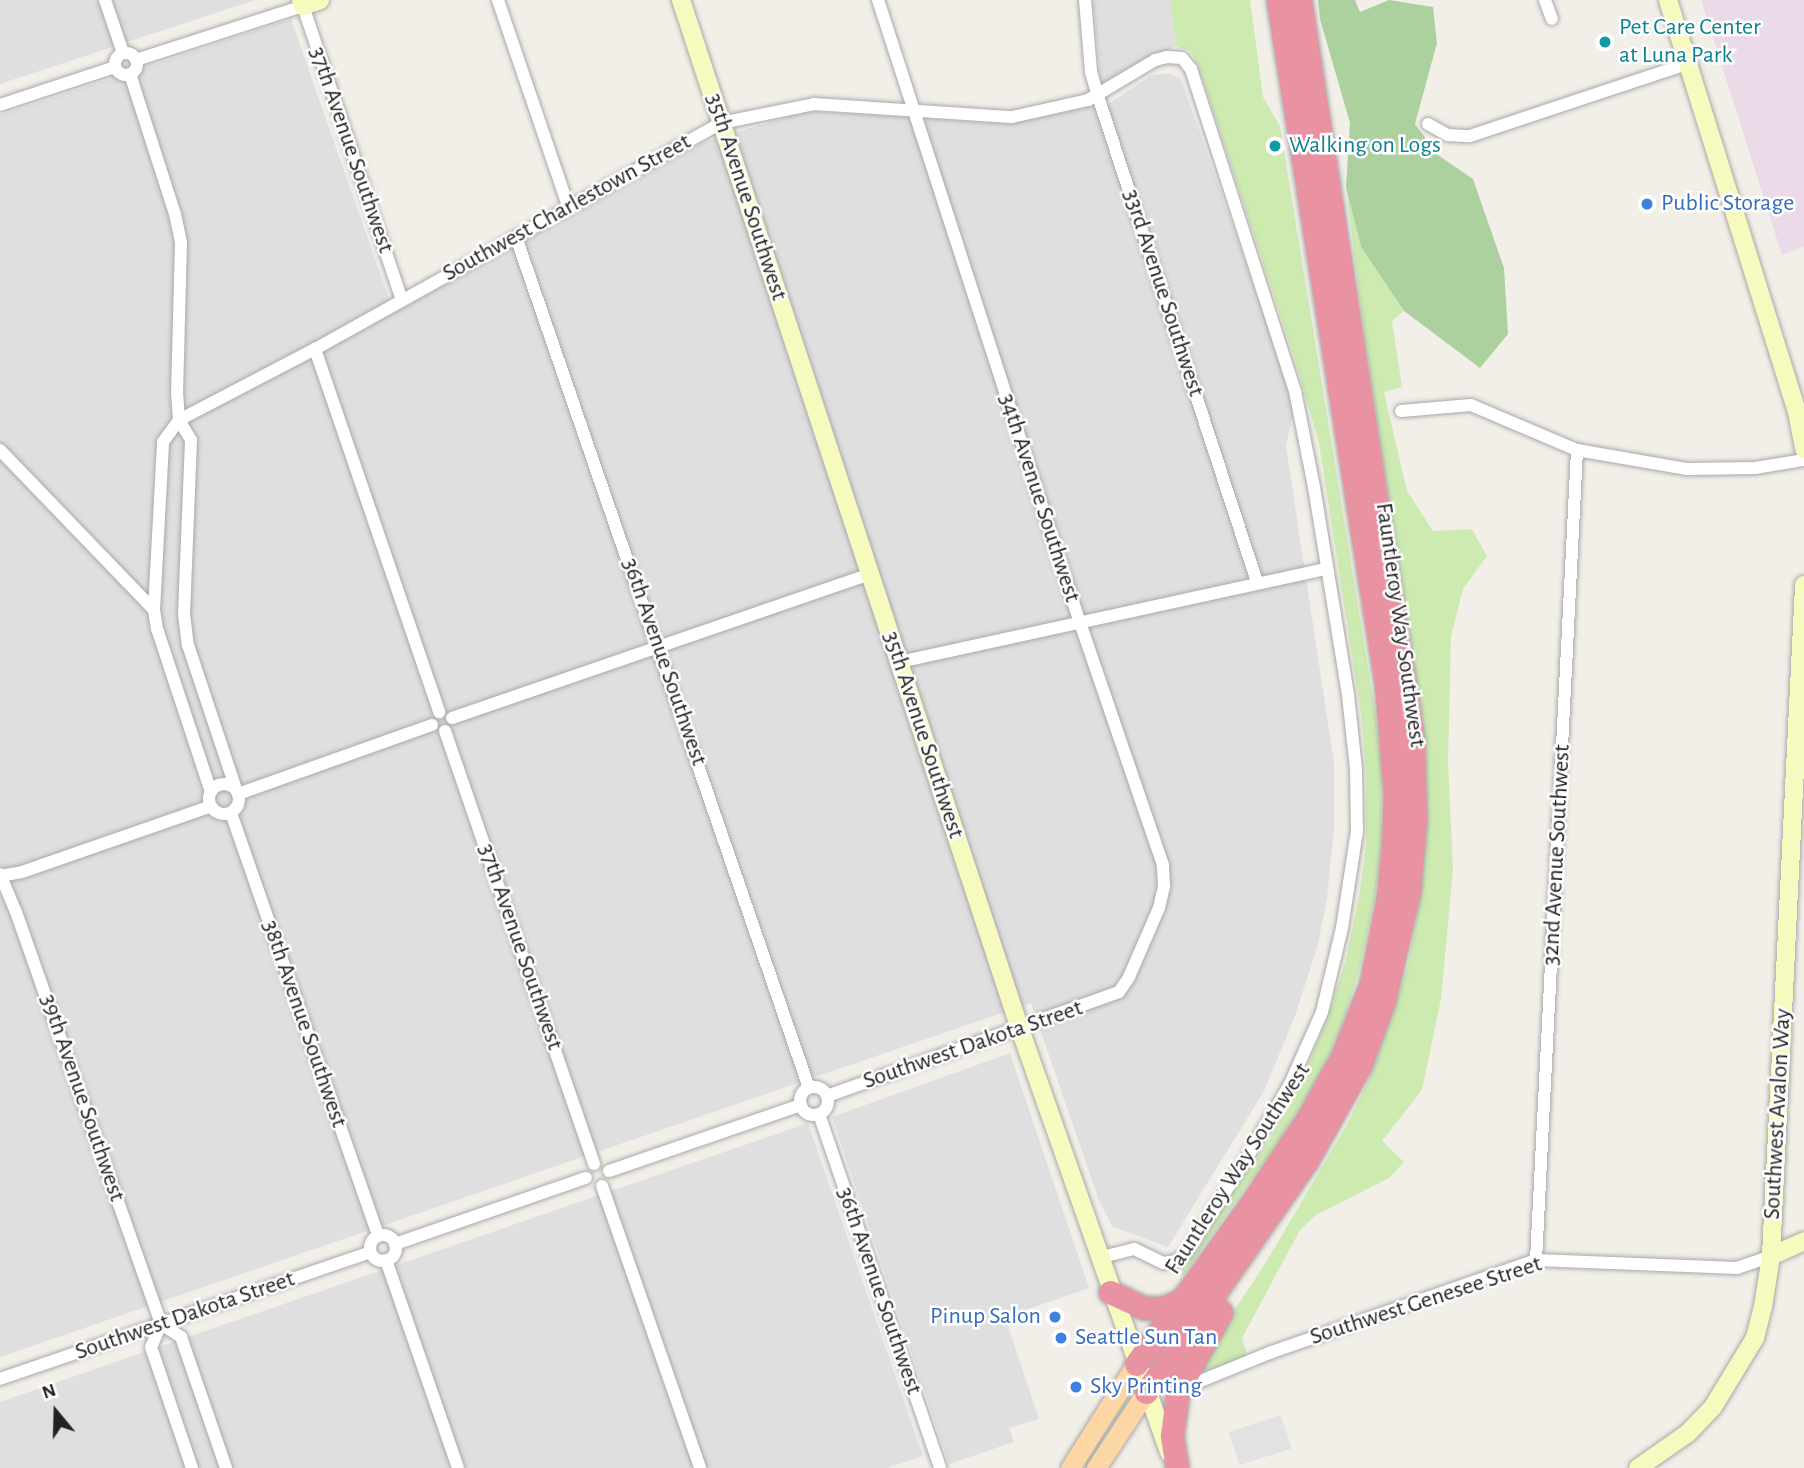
<!DOCTYPE html>
<style>
body{margin:0}
#map{position:relative;width:1804px;height:1468px;overflow:hidden;background:#f2efe9;font-family:"Alegreya Sans",sans-serif}
div>[style]{position:absolute}
.residential>*{inset:0;background:#e0dfdf}
.industrial>*{inset:0;background:#ebdbe8}
.grass>*{inset:0;background:#cdebb0}
.forest>*{inset:0;background:#add19e}
.parking>*{inset:0;background:#e2e2e2;transform-origin:0 0}
.roads{filter:drop-shadow(0 0 2px #a9a9a9) drop-shadow(0 0 2px #a9a9a9)}
.street>*{height:12px;margin:-6px;padding:0 6px;transform-origin:6px;border-radius:6px;background:#fff}
.street>.ring{margin:-6px;padding:0;box-sizing:content-box;background:none;border:12px solid #fff;border-radius:50%}
.secondary>*{height:18px;margin:-9px;padding:0 9px;transform-origin:9px;border-radius:9px;background:#f7fabf}
.primary>*{height:19px;margin:-9.5px;padding:0 9.5px;transform-origin:9.5px;border-radius:9.5px;background:#fcd6a4}
.highway>*{height:23px;margin:-11.5px;padding:0 11.5px;transform-origin:11.5px;border-radius:11.5px;background:#e892a2}
.dots>*{width:19px;height:19px;translate:-50% -50%;box-sizing:border-box;border:4px solid #fff;border-radius:50%}
span{translate:-50% -50%;white-space:nowrap;text-align:center;line-height:1.15;-webkit-text-stroke:5px #fff;paint-order:stroke}
.culture-label{font-size:24px;color:#0d838f}
.left{translate:0 -50%;text-align:left}
.street-label{font-size:24px;color:#222}
.shop-label{font-size:24px;color:#366cbe}
.right{translate:-100% -50%;text-align:right}
.north{position:absolute;left:21px;top:1377px;width:70px;height:70px;-webkit-text-stroke:5px #fff;paint-order:stroke;rotate:341deg;font-size:19px;font-weight:700;line-height:28px;text-align:center;color:#222}
.north::after{content:'';display:block;margin:auto;width:24px;height:32px;background:#222;clip-path:polygon(50% 0,100% 100%,50% 72%,0 100%)}
</style>
<div id="map">
<div class="residential">
<i style="clip-path:polygon(0 0,255px 0,0 84px)"></i>
<i style="clip-path:polygon(1093px 0,1170px 0,1176px 46px,1101px 85px)"></i>
<i style="clip-path:polygon(291px 19px,394px 313px,707px 141px,808px 111px,1009px 124px,1110px 103px,1152px 75px,1169px 73px,1181px 79px,1282px 366px,1294px 409px,1286px 446px,1334px 763px,1334px 830px,1327px 898px,1318px 944px,1295px 1016px,1264px 1091px,1168px 1247px,1113px 1227px,1099px 1201px,1031px 1003px,0 1357px,0 115px)"></i>
<i style="clip-path:polygon(1010px 1053px,1089px 1288px,1005px 1317px,1039px 1419px,1009px 1428px,1014px 1442px,949px 1464px,832px 1117px)"></i>
<i style="clip-path:polygon(808px 1123px,923px 1456px,887px 1468px,0 1468px,0 1402px)"></i>
</div>
<div class="industrial">
<i style="clip-path:polygon(1701px 0,1804px 0,1804px 247px,1782px 255px)"></i>
</div>
<div class="grass">
<i style="clip-path:polygon(1170px 0,1250px 0,1263px 97px,1280px 126px,1375px 710px,1382px 772px,1381px 846px,1375px 897px,1360px 968px,1342px 1025px,1320px 1074px,1278px 1142px,1183px 1276px,1181px 1271px,1271px 1137px,1307px 1067px,1327px 1019px,1345px 963px,1359px 897px,1366px 845px,1366px 771px,1361px 713px,1319px 444px,1298px 369px,1199px 68px,1190px 51px,1176px 46px)"></i>
<i style="clip-path:polygon(1346px 187px,1361px 247px,1404px 311px,1392px 321px,1402px 387px,1384px 392px,1407px 491px,1433px 531px,1472px 529px,1487px 556px,1463px 589px,1451px 637px,1448px 763px,1453px 869px,1441px 999px,1422px 1090px,1382px 1141px,1404px 1162px,1389px 1178px,1316px 1215px,1300px 1230px,1242px 1338px,1248px 1357px,1192px 1375px,1268px 1259px,1349px 1121px,1372px 1073px,1408px 965px,1421px 892px,1427px 821px,1425px 740px,1365px 339px)"></i>
</div>
<div class="forest">
<i style="clip-path:polygon(1318px 0,1355px 0,1360px 12px,1389px 0,1433px 7px,1437px 43px,1415px 124px,1438px 155px,1473px 179px,1504px 268px,1508px 334px,1480px 368px,1404px 311px,1361px 247px,1346px 187px,1350px 123px,1320px 19px)"></i>
</div>
<div class="parking">
<i style="left:1281px;top:1415px;width:35px;height:55px;rotate:72deg"></i>
</div>
<div class="roads">
<div class="street">
<i style="left:105px;top:0;width:56px;rotate:71.2deg"></i>
<i style="left:498px;top:0;width:220px;rotate:71.2deg"></i>
<i style="left:1085px;top:0;width:72px;rotate:85.2deg"></i>
<i style="left:1091px;top:72px;width:25px;rotate:74deg"></i>
<i style="left:1098px;top:96px;width:511px;rotate:71.88deg"></i>
<i style="left:1545px;top:0;width:20px;rotate:70deg"></i>
<i class="ring" style="left:115px;top:53px;width:10px;height:10px"></i>
<i style="left:136px;top:60px;width:176px;rotate:-17.9deg"></i>
<i style="left:303px;top:6px;width:310px;rotate:71.4deg"></i>
<i style="left:130px;top:74px;width:147px;rotate:72.2deg"></i>
<i style="left:175px;top:214px;width:29px;rotate:78deg"></i>
<i style="left:181px;top:242px;width:150px;rotate:91.5deg"></i>
<i style="left:177px;top:392px;width:28px;rotate:86deg"></i>
<i style="left:179px;top:420px;width:23px;rotate:59deg"></i>
<i style="left:191px;top:440px;width:174px;rotate:92.3deg"></i>
<i style="left:184px;top:614px;width:31px;rotate:83deg"></i>
<i style="left:188px;top:645px;width:152px;rotate:71.6deg"></i>
<i style="left:0;top:105px;width:121px;rotate:-18.3deg"></i>
<i style="left:1428px;top:124px;width:23px;rotate:29deg"></i>
<i style="left:1448px;top:135px;width:22px;rotate:3deg"></i>
<i style="left:1470px;top:136px;width:229px;rotate:-18.4deg"></i>
<i style="left:516px;top:237px;width:900px;rotate:71deg"></i>
<i style="left:315px;top:349px;width:384px;rotate:71.1deg"></i>
<i style="left:1401px;top:411px;width:70px;rotate:-4.9deg"></i>
<i style="left:1471px;top:405px;width:115px;rotate:23deg"></i>
<i style="left:1577px;top:450px;width:112px;rotate:9.8deg"></i>
<i style="left:1687px;top:469px;width:68px;rotate:-0.8deg"></i>
<i style="left:1755px;top:468px;width:50px;rotate:-9.3deg"></i>
<i style="left:0;top:450px;width:222px;rotate:46.1deg"></i>
<i style="left:899px;top:662px;width:438px;rotate:-12.3deg"></i>
<i style="left:452px;top:718px;width:442px;rotate:-19deg"></i>
<i style="left:445px;top:731px;width:458px;rotate:71deg"></i>
<i class="ring" style="left:209px;top:784px;width:18px;height:18px"></i>
<i style="left:211px;top:792px;width:172px;rotate:-108.3deg"></i>
<i style="left:157px;top:629px;width:19px;rotate:-99deg"></i>
<i style="left:154px;top:610px;width:168px;rotate:-86.9deg"></i>
<i style="left:163px;top:442px;width:27px;rotate:-54deg"></i>
<i style="left:179px;top:420px;width:153px;rotate:-27.6deg"></i>
<i style="left:315px;top:349px;width:465px;rotate:-29.1deg"></i>
<i style="left:721px;top:123px;width:95px;rotate:-11.5deg"></i>
<i style="left:814px;top:104px;width:198px;rotate:3.8deg"></i>
<i style="left:1012px;top:117px;width:78px;rotate:-12.6deg"></i>
<i style="left:1088px;top:100px;width:78px;rotate:-30.8deg"></i>
<i style="left:1155px;top:60px;width:12px;rotate:-14deg"></i>
<i style="left:1167px;top:57px;width:15px;rotate:4deg"></i>
<i style="left:1182px;top:58px;width:14px;rotate:51deg"></i>
<i style="left:1191px;top:69px;width:338px;rotate:72.1deg"></i>
<i style="left:1295px;top:391px;width:98px;rotate:78.8deg"></i>
<i style="left:1314px;top:487px;width:211px;rotate:80.7deg"></i>
<i style="left:1348px;top:695px;width:74px;rotate:83.8deg"></i>
<i style="left:1356px;top:769px;width:62px;rotate:89.1deg"></i>
<i style="left:1357px;top:831px;width:98px;rotate:98.8deg"></i>
<i style="left:1342px;top:928px;width:86px;rotate:103.4deg"></i>
<i style="left:1322px;top:1012px;width:79px;rotate:114deg"></i>
<i style="left:1290px;top:1084px;width:83px;rotate:120.3deg"></i>
<i style="left:1248px;top:1156px;width:114px;rotate:122.4deg"></i>
<i style="left:1187px;top:1252px;width:13px;rotate:138deg"></i>
<i style="left:1177px;top:1261px;width:14px;rotate:172deg"></i>
<i style="left:1163px;top:1263px;width:32px;rotate:-154deg"></i>
<i style="left:1134px;top:1249px;width:36px;rotate:166deg"></i>
<i style="left:238px;top:794px;width:206px;rotate:-19.6deg"></i>
<i style="left:231px;top:813px;width:448px;rotate:70.8deg"></i>
<i style="left:0;top:874px;width:41px;rotate:67.2deg"></i>
<i style="left:16px;top:912px;width:437px;rotate:70.6deg"></i>
<i style="left:161px;top:1324px;width:24px;rotate:33deg"></i>
<i style="left:181px;top:1337px;width:139px;rotate:71deg"></i>
<i style="left:0;top:876px;width:22px;rotate:-10deg"></i>
<i style="left:22px;top:872px;width:200px;rotate:-19.2deg"></i>
<i class="ring" style="left:800px;top:1087px;width:16px;height:16px"></i>
<i style="left:827px;top:1096px;width:310px;rotate:-19.6deg"></i>
<i style="left:1119px;top:992px;width:18px;rotate:-56deg"></i>
<i style="left:1129px;top:977px;width:75px;rotate:-66.5deg"></i>
<i style="left:1159px;top:908px;width:23px;rotate:-77deg"></i>
<i style="left:1164px;top:886px;width:21px;rotate:-93deg"></i>
<i style="left:1163px;top:865px;width:256px;rotate:-108.9deg"></i>
<i style="left:1080px;top:623px;width:655px;rotate:-107.96deg"></i>
<i style="left:819px;top:1114px;width:374px;rotate:71.1deg"></i>
<i style="left:609px;top:1171px;width:203px;rotate:-19deg"></i>
<i style="left:602px;top:1186px;width:299px;rotate:70.8deg"></i>
<i class="ring" style="left:370px;top:1235px;width:14px;height:14px"></i>
<i style="left:395px;top:1244px;width:202px;rotate:-19.1deg"></i>
<i style="left:386px;top:1260px;width:220px;rotate:70.9deg"></i>
<i style="left:1536px;top:1260px;width:811px;rotate:-87.1deg"></i>
<i style="left:161px;top:1324px;width:25px;rotate:113deg"></i>
<i style="left:151px;top:1347px;width:128px;rotate:71.3deg"></i>
<i style="left:0;top:1379px;width:391px;rotate:-18.9deg"></i>
<i style="left:1181px;top:1389px;width:95px;rotate:-22.2deg"></i>
<i style="left:1269px;top:1353px;width:283px;rotate:-19.2deg"></i>
<i style="left:1536px;top:1260px;width:201px;rotate:2.3deg"></i>
<i style="left:1737px;top:1268px;width:36px;rotate:-19deg"></i>
</div>
<div class="secondary">
<i style="left:301px;top:0;width:6px;rotate:72deg"></i>
<i style="left:303px;top:6px;width:18px;rotate:-19deg"></i>
<i style="left:681px;top:0;width:1083px;rotate:71.77deg"></i>
<i style="left:1020px;top:1029px;width:449px;rotate:70.6deg"></i>
<i style="left:1668px;top:0;width:432px;rotate:72.6deg"></i>
<i style="left:1797px;top:412px;width:38px;rotate:79deg"></i>
<i style="left:1771px;top:1256px;width:36px;rotate:-24deg"></i>
<i style="left:1638px;top:1468px;width:61px;rotate:-35deg"></i>
<i style="left:1688px;top:1433px;width:36px;rotate:-46deg"></i>
<i style="left:1713px;top:1407px;width:81px;rotate:-58.7deg"></i>
<i style="left:1755px;top:1338px;width:32px;rotate:-76deg"></i>
<i style="left:1763px;top:1307px;width:52px;rotate:-81.1deg"></i>
<i style="left:1771px;top:1256px;width:672px;rotate:-87.18deg"></i>
</div>
<div class="primary">
<i style="left:1070px;top:1468px;width:123px;rotate:-57.6deg"></i>
<i style="left:1096px;top:1468px;width:91px;rotate:-56.7deg"></i>
</div>
<div class="highway">
<i style="left:1110px;top:1292px;width:38px;rotate:25deg"></i>
<i style="left:1145px;top:1308px;width:18px"></i>
<i style="left:1163px;top:1308px;width:23px;rotate:-23deg"></i>
<i style="left:1136px;top:1364px;width:201px;rotate:-54.3deg"></i>
<i style="left:1253px;top:1201px;width:100px;rotate:-56.5deg"></i>
<i style="left:1308px;top:1118px;width:70px;rotate:-60.9deg"></i>
<i style="left:1342px;top:1057px;width:79px;rotate:-68.3deg"></i>
<i style="left:1371px;top:984px;width:89px;rotate:-78.9deg"></i>
<i style="left:1388px;top:897px;width:52px;rotate:-84.5deg"></i>
<i style="left:1393px;top:845px;width:51px;rotate:-87.8deg"></i>
<i style="left:1395px;top:794px;width:111px;rotate:-94.6deg"></i>
<i style="left:1386px;top:683px;width:691px;rotate:-98.99deg"></i>
<i style="left:1146px;top:1392px;width:282px;rotate:-55.2deg"></i>
<i style="left:1307px;top:1160px;width:108px;rotate:-60.6deg"></i>
<i style="left:1360px;top:1066px;width:70px;rotate:-70deg"></i>
<i style="left:1384px;top:1000px;width:112px;rotate:-77.1deg"></i>
<i style="left:1409px;top:891px;width:71px;rotate:-85.2deg"></i>
<i style="left:1415px;top:820px;width:79px;rotate:-91.5deg"></i>
<i style="left:1413px;top:741px;width:750px;rotate:-98.67deg"></i>
<i style="left:1177px;top:1468px;width:33px;rotate:-99deg"></i>
<i style="left:1172px;top:1435px;width:45px;rotate:-82.4deg"></i>
<i style="left:1178px;top:1390px;width:89px;rotate:-61.1deg"></i>
</div>
</div>
<div class="dots">
<i style="left:1605px;top:42px;background:#0f9aa8"></i>
<i style="left:1275px;top:146px;background:#0f9aa8"></i>
<i style="left:1647px;top:204px;background:#3f7fe0"></i>
<i style="left:1055px;top:1317px;background:#3f7fe0"></i>
<i style="left:1061px;top:1338px;background:#3f7fe0"></i>
<i style="left:1076px;top:1387px;background:#3f7fe0"></i>
</div>
<div class="culture-label">
<span class="left" style="left:1619px;top:42px">Pet Care Center<br>at Luna Park</span>
<span class="left" style="left:1289px;top:146px">Walking on Logs</span>
</div>
<div class="street-label">
<span style="left:351px;top:150px;rotate:71deg">37th Avenue Southwest</span>
<span style="left:746px;top:197px;rotate:72deg">35th Avenue Southwest</span>
<span style="left:567px;top:208px;rotate:-29deg">Southwest Charlestown Street</span>
<span style="left:1163px;top:293px;rotate:72deg">33rd Avenue Southwest</span>
<span style="left:1039px;top:498px;rotate:72deg">34th Avenue Southwest</span>
<span style="left:1400px;top:625px;rotate:82deg">Fauntleroy Way Southwest</span>
<span style="left:664px;top:662px;rotate:71deg">36th Avenue Southwest</span>
<span style="left:923px;top:735px;rotate:72deg">35th Avenue Southwest</span>
<span style="left:1557px;top:855px;rotate:-87deg">32nd Avenue Southwest</span>
<span style="left:520px;top:947px;rotate:71deg">37th Avenue Southwest</span>
<span style="left:304px;top:1024px;rotate:71deg">38th Avenue Southwest</span>
<span style="left:973px;top:1045px;rotate:-19deg">Southwest Dakota Street</span>
<span style="left:82px;top:1098px;rotate:71deg">39th Avenue Southwest</span>
<span style="left:1778px;top:1114px;rotate:-87deg">Southwest Avalon Way</span>
<span style="left:1238px;top:1169px;rotate:-57deg">Fauntleroy Way Southwest</span>
<span style="left:879px;top:1291px;rotate:71deg">36th Avenue Southwest</span>
<span style="left:1426px;top:1301px;rotate:-18deg">Southwest Genesee Street</span>
<span style="left:185px;top:1316px;rotate:-19deg">Southwest Dakota Street</span>
</div>
<div class="shop-label">
<span class="left" style="left:1661px;top:204px">Public Storage</span>
<span class="right" style="left:1041px;top:1317px">Pinup Salon</span>
<span class="left" style="left:1075px;top:1338px">Seattle Sun Tan</span>
<span class="left" style="left:1090px;top:1387px">Sky Printing</span>
</div>
<div class="north">N</div>
</div>
